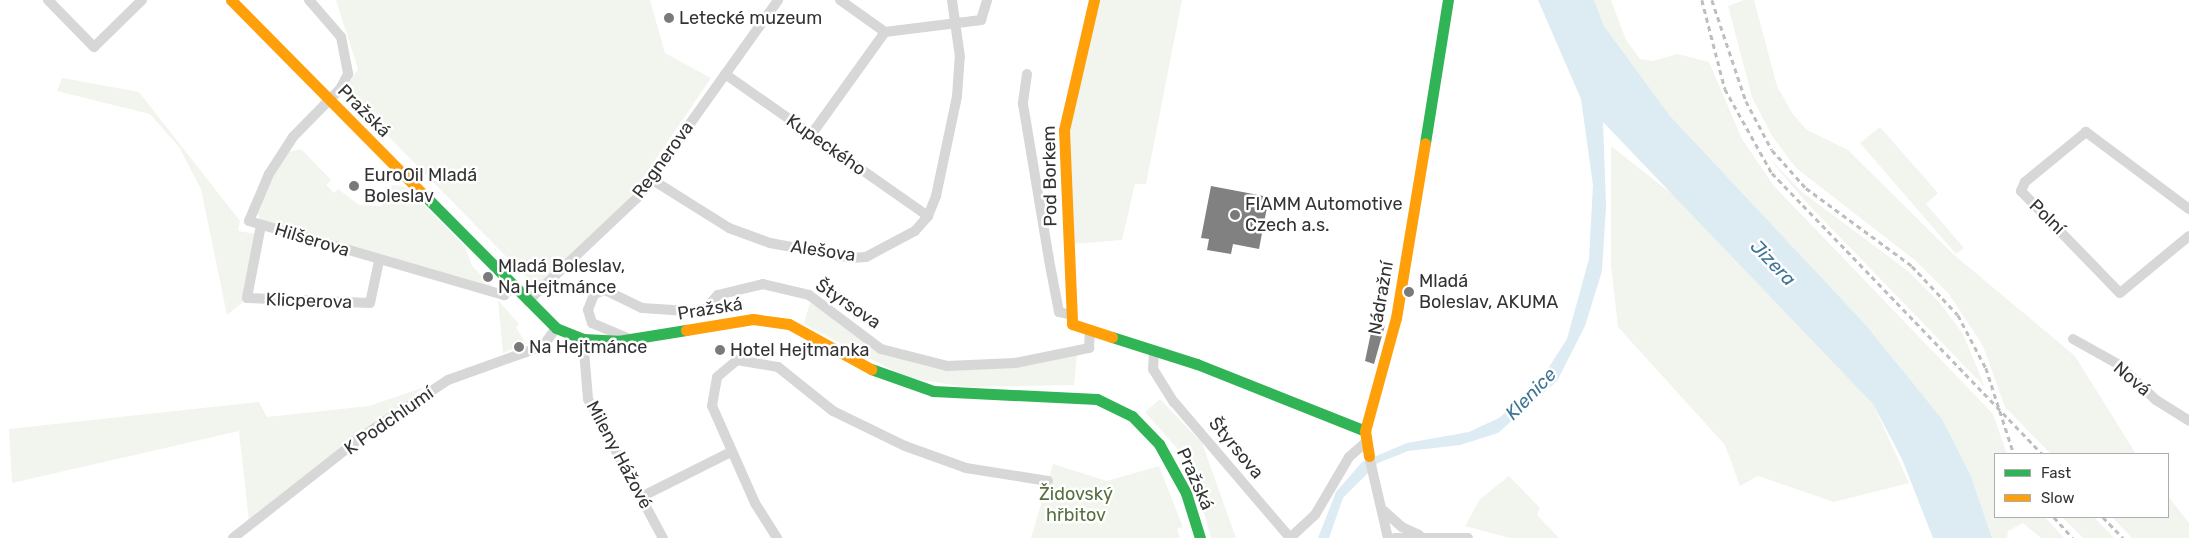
<!DOCTYPE html>
<meta charset="utf-8">
<style>
body{margin:0}
#map{position:relative;width:2189px;height:538px;overflow:hidden;background:#fff;font-family:Rubik,sans-serif}
div>[style]{position:absolute}
.green>*{inset:0;background:#f1f5ed}
.water>*{inset:0;background:#ddebf3}
.building>*{inset:0;background:#818181}
.street>*{height:10px;margin:-5px;padding:0 5px;transform-origin:5px;border-radius:5px;background:#d7d7d7}
.fast>*{height:11px;margin:-5.5px;padding:0 5.5px;transform-origin:5.5px;border-radius:5.5px;background:#30b455}
.slow>*{height:11px;margin:-5.5px;padding:0 5.5px;transform-origin:5.5px;border-radius:5.5px;background:#ff9f0a}
.rail>*{height:2.5px;margin-top:-1.25px;transform-origin:0;background:repeating-linear-gradient(90deg,#bebebe 0 5px,transparent 0 9px)}
.dots>*{width:14px;height:14px;translate:-50% -50%;box-sizing:border-box;border:2px solid #fff;border-radius:50%}
span{translate:-50% -50%;white-space:nowrap;text-align:center;line-height:1.15;-webkit-text-stroke:5px #fff;paint-order:stroke}
.poi-label{font-size:18px;color:#333}
.left{translate:0 -50%;text-align:left}
.street-label{font-size:18px;color:#333}
.park-label{font-size:18px;color:#56703f}
.water-label{font-size:19px;color:#3f7597;font-style:italic}
.legend{position:absolute;left:1994px;top:453px;width:175px;height:65px;box-sizing:border-box;background:#fff;border:1px solid #adadad;margin:0;padding:6px 9px;list-style:none;font-size:15px;color:#333}
.legend li{display:flex;align-items:center;gap:10px;height:25px}
.legend b{width:25px;border:1px solid #adadad}
</style>
<div id="map">
<div class="green">
<i style="clip-path:polygon(336px 0,650px 0,665px 53px,711px 78px,628px 200px,546px 280px,533px 284px,344px 91px,358px 69px)"></i>
<i style="clip-path:polygon(1098px 0,1182px 0,1146px 184px,1135px 184px,1122px 240px,1072px 244px,1070px 130px)"></i>
<i style="clip-path:polygon(1594px 0,1611px 0,1626px 40px,1640px 59px,1653px 61px,1677px 54px,1709px 62px,1742px 139px,1774px 186px,1993px 414px,2007px 454px,1995px 454px,1995px 517px,2045px 517px,2064px 538px,2041px 538px,2023px 523px,2008px 531px,2007px 538px,1992px 538px,1971px 476px,1942px 419px,1865px 324px,1670px 116px,1604px 26px)"></i>
<i style="clip-path:polygon(1744px 0,1754px 0,1777px 86px,1792px 113px,1807px 130px,1848px 150px,1953px 254px,2075px 356px,2136px 454px,2051px 454px,2005px 407px,1983px 346px,1949px 294px,1916px 261px,1796px 168px,1772px 136px,1752px 97px,1728px 6px)"></i>
<i style="clip-path:polygon(62px 78px,139px 92px,240px 221px,238px 231px,256px 234px,243px 302px,227px 315px,201px 189px,179px 147px,150px 114px,57px 91px)"></i>
<i style="clip-path:polygon(1880px 127px,1938px 193px,1926px 204px,1964px 248px,1956px 254px,1860px 143px)"></i>
<i style="clip-path:polygon(1611px 146px,1677px 198px,1841px 367px,1873px 404px,1909px 483px,1834px 502px,1758px 476px,1740px 486px,1725px 445px,1618px 327px,1611px 264px)"></i>
<i style="clip-path:polygon(301px 149px,331px 180px,326px 185px,334px 193px,338px 189px,359px 205px,381px 206px,391px 196px,384px 193px,393px 185px,406px 187px,465px 247px,472px 266px,493px 287px,260px 220px,257px 212px,277px 169px,288px 152px)"></i>
<i style="clip-path:polygon(1767px 156px,1802px 192px,1908px 271px,1939px 302px,1963px 334px,1985px 387px,1804px 200px)"></i>
<i style="clip-path:polygon(498px 300px,519px 324px,516px 327px,526px 344px,503px 353px)"></i>
<i style="clip-path:polygon(810px 303px,837px 318px,880px 352px,947px 369px,1077px 355px,1074px 385px,967px 387px,908px 378px,807px 326px,804px 323px)"></i>
<i style="clip-path:polygon(425px 387px,249px 521px,239px 431px,12px 483px,9px 429px,259px 402px,267px 417px,369px 406px)"></i>
<i style="clip-path:polygon(1160px 399px,1202px 443px,1236px 538px,1211px 538px,1189px 462px,1145px 412px)"></i>
<i style="clip-path:polygon(1053px 464px,1107px 481px,1159px 466px,1183px 527px,1177px 529px,1180px 538px,1031px 538px)"></i>
<i style="clip-path:polygon(1509px 476px,1540px 508px,1537px 515px,1559px 538px,1510px 538px,1465px 526px,1480px 499px)"></i>
<i style="clip-path:polygon(2168px 496px,2189px 523px,2189px 538px,2132px 538px,2112px 517px,2168px 517px)"></i>
<i style="clip-path:polygon(2062px 517px,2094px 517px,2114px 538px,2083px 538px)"></i>
</div>
<div class="water">
<i style="clip-path:polygon(1538px 0,1594px 0,1604px 26px,1670px 116px,1865px 324px,1942px 419px,1971px 476px,1992px 538px,1933px 538px,1902px 459px,1873px 404px,1603px 122px,1606px 207px,1602px 271px,1585px 326px,1557px 381px,1498px 433px,1460px 445px,1408px 451px,1378px 463px,1343px 498px,1329px 538px,1318px 538px,1336px 492px,1362px 462px,1407px 443px,1469px 432px,1499px 418px,1537px 386px,1567px 339px,1589px 259px,1593px 185px,1581px 99px)"></i>
</div>
<div class="building">
<i style="clip-path:polygon(1211px 186px,1269px 197px,1259px 249px,1233px 244px,1231px 254px,1207px 250px,1209px 239px,1201px 238px)"></i>
<i style="clip-path:polygon(1373px 323px,1385px 325px,1374px 364px,1365px 361px)"></i>
</div>
<div class="street">
<i style="left:48px;top:0;width:66px;rotate:45.6deg"></i>
<i style="left:94px;top:47px;width:67px;rotate:-44.4deg"></i>
<i style="left:309px;top:0;width:49px;rotate:49.1deg"></i>
<i style="left:341px;top:37px;width:38px;rotate:79deg"></i>
<i style="left:348px;top:74px;width:17px;rotate:118deg"></i>
<i style="left:340px;top:89px;width:67px;rotate:134.4deg"></i>
<i style="left:293px;top:137px;width:44px;rotate:123deg"></i>
<i style="left:269px;top:174px;width:51px;rotate:113.1deg"></i>
<i style="left:249px;top:221px;width:266px;rotate:16.2deg"></i>
<i style="left:504px;top:295px;width:12px;rotate:-42deg"></i>
<i style="left:840px;top:0;width:55px;rotate:35.4deg"></i>
<i style="left:885px;top:32px;width:97px;rotate:-7.1deg"></i>
<i style="left:981px;top:20px;width:21px;rotate:-73deg"></i>
<i style="left:725px;top:74px;width:248px;rotate:35deg"></i>
<i style="left:1027px;top:74px;width:30px;rotate:98deg"></i>
<i style="left:1023px;top:104px;width:158px;rotate:80.5deg"></i>
<i style="left:1049px;top:260px;width:53px;rotate:79.1deg"></i>
<i style="left:1059px;top:312px;width:13px;rotate:13deg"></i>
<i style="left:811px;top:135px;width:127px;rotate:-54.3deg"></i>
<i style="left:651px;top:179px;width:92px;rotate:32.1deg"></i>
<i style="left:729px;top:228px;width:44px;rotate:20.1deg"></i>
<i style="left:770px;top:243px;width:82px;rotate:10.5deg"></i>
<i style="left:851px;top:258px;width:15px;rotate:-4deg"></i>
<i style="left:866px;top:257px;width:55px;rotate:-28deg"></i>
<i style="left:915px;top:231px;width:20px;rotate:-49deg"></i>
<i style="left:928px;top:216px;width:22px;rotate:-68deg"></i>
<i style="left:936px;top:196px;width:102px;rotate:-78.1deg"></i>
<i style="left:957px;top:96px;width:39px;rotate:-86deg"></i>
<i style="left:960px;top:57px;width:58px;rotate:-98deg"></i>
<i style="left:2189px;top:209px;width:129px;rotate:-143.2deg"></i>
<i style="left:2086px;top:132px;width:79px;rotate:140.7deg"></i>
<i style="left:2025px;top:182px;width:10px;rotate:114deg"></i>
<i style="left:2021px;top:191px;width:142px;rotate:45.9deg"></i>
<i style="left:2120px;top:293px;width:89px;rotate:-39.6deg"></i>
<i style="left:261px;top:225px;width:74px;rotate:100.9deg"></i>
<i style="left:247px;top:298px;width:123px;rotate:2.3deg"></i>
<i style="left:370px;top:303px;width:43px;rotate:-77.9deg"></i>
<i style="left:528px;top:301px;width:150px;rotate:-43.4deg"></i>
<i style="left:637px;top:198px;width:243px;rotate:-54.5deg"></i>
<i style="left:583px;top:339px;width:60px;rotate:85.2deg"></i>
<i style="left:588px;top:399px;width:158px;rotate:61.7deg"></i>
<i style="left:630px;top:339px;width:41px;rotate:-157.2deg"></i>
<i style="left:592px;top:323px;width:14px;rotate:-107deg"></i>
<i style="left:588px;top:310px;width:17px;rotate:-69deg"></i>
<i style="left:594px;top:294px;width:12px;rotate:-20deg"></i>
<i style="left:605px;top:290px;width:41px;rotate:25.9deg"></i>
<i style="left:642px;top:308px;width:61px;rotate:3.8deg"></i>
<i style="left:703px;top:312px;width:23px;rotate:-49deg"></i>
<i style="left:718px;top:295px;width:46px;rotate:-13.7deg"></i>
<i style="left:763px;top:284px;width:47px;rotate:13.4deg"></i>
<i style="left:809px;top:295px;width:90px;rotate:36.9deg"></i>
<i style="left:881px;top:349px;width:68px;rotate:14.4deg"></i>
<i style="left:947px;top:366px;width:68px;rotate:-2.5deg"></i>
<i style="left:1015px;top:363px;width:76px;rotate:-11.5deg"></i>
<i style="left:1089px;top:348px;width:18px;rotate:-87deg"></i>
<i style="left:2073px;top:339px;width:51px;rotate:29.1deg"></i>
<i style="left:2118px;top:364px;width:52px;rotate:43.5deg"></i>
<i style="left:2156px;top:400px;width:39px;rotate:32deg"></i>
<i style="left:1154px;top:351px;width:18px;rotate:93deg"></i>
<i style="left:1153px;top:369px;width:39px;rotate:58deg"></i>
<i style="left:1174px;top:402px;width:179px;rotate:49.5deg"></i>
<i style="left:1369px;top:456px;width:84px;rotate:77deg"></i>
<i style="left:641px;top:497px;width:101px;rotate:-26.6deg"></i>
<i style="left:1384px;top:511px;width:24px;rotate:42deg"></i>
<i style="left:1402px;top:527px;width:19px;rotate:25deg"></i>
<i style="left:233px;top:538px;width:165px;rotate:-38.1deg"></i>
<i style="left:363px;top:436px;width:102px;rotate:-33.4deg"></i>
<i style="left:448px;top:380px;width:101px;rotate:-19.7deg"></i>
<i style="left:543px;top:346px;width:22px;rotate:-54deg"></i>
<i style="left:777px;top:538px;width:41px;rotate:-122.2deg"></i>
<i style="left:755px;top:503px;width:106px;rotate:-113.9deg"></i>
<i style="left:712px;top:406px;width:29px;rotate:-80deg"></i>
<i style="left:717px;top:377px;width:26px;rotate:-40deg"></i>
<i style="left:737px;top:360px;width:42px;rotate:9.7deg"></i>
<i style="left:778px;top:367px;width:70px;rotate:38.7deg"></i>
<i style="left:833px;top:411px;width:80px;rotate:25.9deg"></i>
<i style="left:905px;top:446px;width:65px;rotate:19.8deg"></i>
<i style="left:966px;top:468px;width:83px;rotate:9deg"></i>
<i style="left:1290px;top:538px;width:34px;rotate:-43deg"></i>
<i style="left:1315px;top:515px;width:67px;rotate:-59.6deg"></i>
<i style="left:1349px;top:457px;width:21px;rotate:-41deg"></i>
<i style="left:1395px;top:538px;width:73px"></i>
</div>
<div class="fast">
<i style="left:1425px;top:143px;width:145px;rotate:-80.9deg"></i>
<i style="left:424px;top:195px;width:187px;rotate:45.2deg"></i>
<i style="left:556px;top:328px;width:29px;rotate:22deg"></i>
<i style="left:583px;top:339px;width:35px;rotate:3deg"></i>
<i style="left:618px;top:341px;width:69px;rotate:-9.2deg"></i>
<i style="left:1112px;top:337px;width:89px;rotate:17.6deg"></i>
<i style="left:1197px;top:364px;width:181px;rotate:21.7deg"></i>
<i style="left:871px;top:369px;width:66px;rotate:19.5deg"></i>
<i style="left:933px;top:391px;width:164px;rotate:2.8deg"></i>
<i style="left:1097px;top:399px;width:39px;rotate:26deg"></i>
<i style="left:1132px;top:416px;width:39px;rotate:46deg"></i>
<i style="left:1159px;top:444px;width:56px;rotate:61.1deg"></i>
<i style="left:1186px;top:493px;width:47px;rotate:72.7deg"></i>
</div>
<div class="slow">
<i style="left:231px;top:0;width:274px;rotate:45.3deg"></i>
<i style="left:1094px;top:0;width:133px;rotate:103deg"></i>
<i style="left:1064px;top:130px;width:194px;rotate:87.6deg"></i>
<i style="left:1072px;top:324px;width:42px;rotate:18deg"></i>
<i style="left:686px;top:330px;width:68px;rotate:-9.3deg"></i>
<i style="left:753px;top:319px;width:36px;rotate:8deg"></i>
<i style="left:789px;top:324px;width:94px;rotate:28.8deg"></i>
<i style="left:1369px;top:456px;width:25px;rotate:-99deg"></i>
<i style="left:1365px;top:431px;width:117px;rotate:-74.7deg"></i>
<i style="left:1396px;top:318px;width:177px;rotate:-80.6deg"></i>
</div>
<div class="rail">
<i style="left:1702px;top:0;width:92px;rotate:75.5deg"></i>
<i style="left:1725px;top:89px;width:96px;rotate:60.8deg"></i>
<i style="left:1772px;top:173px;width:390px;rotate:46.1deg"></i>
<i style="left:1712px;top:0;width:107px;rotate:71.4deg"></i>
<i style="left:1746px;top:101px;width:55px;rotate:62deg"></i>
<i style="left:1772px;top:150px;width:51px;rotate:48.2deg"></i>
<i style="left:1806px;top:188px;width:132px;rotate:36.3deg"></i>
<i style="left:1912px;top:266px;width:67px;rotate:46.8deg"></i>
<i style="left:1958px;top:315px;width:60px;rotate:62.2deg"></i>
<i style="left:1986px;top:368px;width:90px;rotate:72deg"></i>
<i style="left:2054px;top:517px;width:28px;rotate:48deg"></i>
<i style="left:2103px;top:517px;width:29px;rotate:46deg"></i>
</div>
<div class="dots">
<i style="left:669px;top:18px;background:#7a7a7a"></i>
<i style="left:354px;top:186px;background:#7a7a7a"></i>
<i style="left:1235px;top:215px;background:#7a7a7a"></i>
<i style="left:488px;top:277px;background:#7a7a7a"></i>
<i style="left:1409px;top:292px;background:#7a7a7a"></i>
<i style="left:519px;top:347px;background:#7a7a7a"></i>
<i style="left:720px;top:350px;background:#7a7a7a"></i>
</div>
<div class="poi-label">
<span class="left" style="left:679px;top:18px">Letecké muzeum</span>
<span class="left" style="left:364px;top:186px">EuroOil Mladá<br>Boleslav</span>
<span class="left" style="left:1245px;top:215px">FIAMM Automotive<br>Czech a.s.</span>
<span class="left" style="left:498px;top:277px">Mladá Boleslav,<br>Na Hejtmánce</span>
<span class="left" style="left:1419px;top:292px">Mladá<br>Boleslav, AKUMA</span>
<span class="left" style="left:529px;top:347px">Na Hejtmánce</span>
<span class="left" style="left:730px;top:350px">Hotel Hejtmanka</span>
</div>
<div class="street-label">
<span style="left:364px;top:111px;rotate:45deg">Pražská</span>
<span style="left:826px;top:145px;rotate:35deg">Kupeckého</span>
<span style="left:663px;top:160px;rotate:-54deg">Regnerova</span>
<span style="left:1050px;top:176px;rotate:-91deg">Pod Borkem</span>
<span style="left:2047px;top:217px;rotate:44deg">Polní</span>
<span style="left:312px;top:240px;rotate:17deg">Hilšerova</span>
<span style="left:823px;top:251px;rotate:8deg">Alešova</span>
<span style="left:1381px;top:298px;rotate:-80deg">Nádražní</span>
<span style="left:309px;top:301px;rotate:2deg">Klicperova</span>
<span style="left:848px;top:304px;rotate:34deg">Štyrsova</span>
<span style="left:710px;top:309px;rotate:-9deg">Pražská</span>
<span style="left:2132px;top:379px;rotate:40deg">Nová</span>
<span style="left:389px;top:421px;rotate:-35deg">K Podchlumí</span>
<span style="left:1236px;top:448px;rotate:50deg">Štyrsova</span>
<span style="left:619px;top:455px;rotate:62deg">Mileny Hážové</span>
<span style="left:1195px;top:479px;rotate:66deg">Pražská</span>
</div>
<div class="park-label">
<span style="left:1076px;top:505px">Židovský<br>hřbitov</span>
</div>
<div class="water-label">
<span style="left:1773px;top:263px;rotate:46deg">Jizera</span>
<span style="left:1531px;top:394px;rotate:-46deg">Klenice</span>
</div>
<ul class="legend">
<li><b style="height:6px;background:#30b455"></b>Fast</li>
<li><b style="height:6px;background:#ff9f0a"></b>Slow</li>
</ul>
</div>
